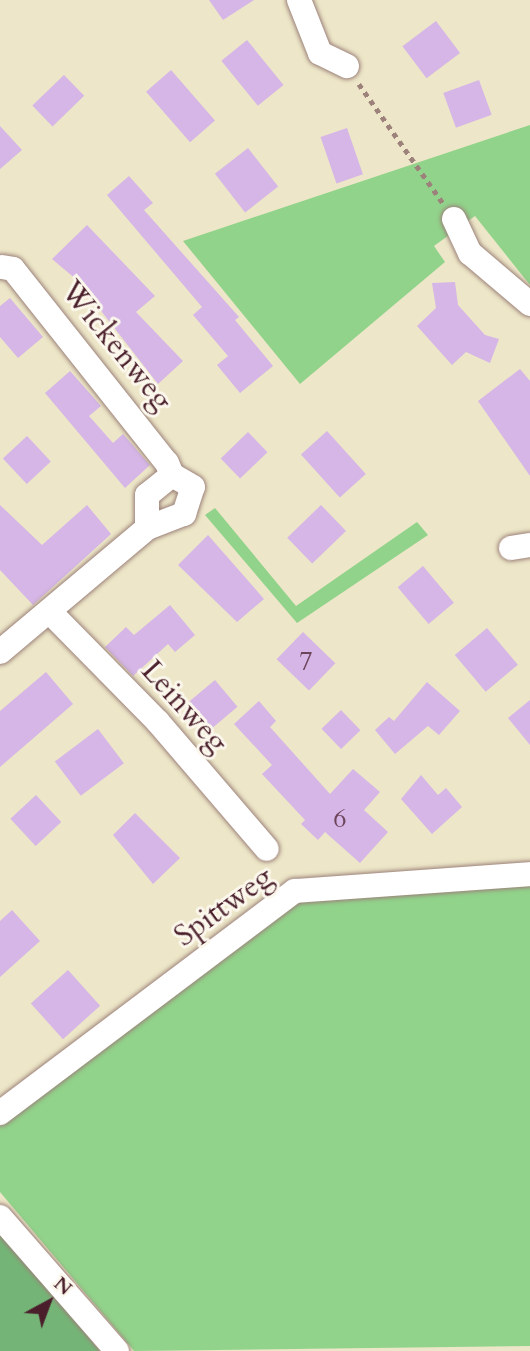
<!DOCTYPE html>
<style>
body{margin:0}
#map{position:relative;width:530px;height:1351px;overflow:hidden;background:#ede6c8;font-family:Cardo,serif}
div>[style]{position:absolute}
.green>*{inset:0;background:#91d38b}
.forest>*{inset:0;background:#74b577}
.building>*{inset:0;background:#d5b6e7;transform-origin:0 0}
.path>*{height:4.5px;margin-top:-2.25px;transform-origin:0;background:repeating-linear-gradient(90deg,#9c827a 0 5px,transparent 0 10px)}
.roads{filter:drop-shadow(0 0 2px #9c827a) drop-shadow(0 0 2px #9c827a)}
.minor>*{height:24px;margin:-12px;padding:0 12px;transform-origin:12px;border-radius:12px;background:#fff}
span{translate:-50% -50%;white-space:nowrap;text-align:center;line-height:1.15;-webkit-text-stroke:6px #fbf7ec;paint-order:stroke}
.number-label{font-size:26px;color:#6d455a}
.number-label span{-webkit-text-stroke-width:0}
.street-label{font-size:30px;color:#4a1f2b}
.north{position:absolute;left:14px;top:1267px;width:70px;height:70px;-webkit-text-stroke:5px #fbf7ec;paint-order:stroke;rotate:41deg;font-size:19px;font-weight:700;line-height:28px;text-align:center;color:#4a1f2b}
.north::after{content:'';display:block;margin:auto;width:24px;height:32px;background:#4a1f2b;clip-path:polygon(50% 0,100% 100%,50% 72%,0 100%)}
</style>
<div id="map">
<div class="green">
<i style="clip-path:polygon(530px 125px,530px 285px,475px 216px,434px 246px,445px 262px,300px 384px,183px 241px)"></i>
<i style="clip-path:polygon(215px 508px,296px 606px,417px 522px,428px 535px,297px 623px,205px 515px)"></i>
<i style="clip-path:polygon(530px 876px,530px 1346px,134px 1351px,0 1192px,0 1124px,298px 894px)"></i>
</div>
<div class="forest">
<i style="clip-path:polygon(0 1232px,100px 1351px,0 1351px)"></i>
</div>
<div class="building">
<i style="clip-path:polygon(209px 0,254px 0,223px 20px)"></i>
<i style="left:436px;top:21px;width:40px;height:42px;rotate:53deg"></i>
<i style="left:247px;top:40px;width:58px;height:33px;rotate:51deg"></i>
<i style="left:171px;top:70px;width:67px;height:33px;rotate:49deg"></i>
<i style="left:64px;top:75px;width:29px;height:44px;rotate:46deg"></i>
<i style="left:479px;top:80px;width:37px;height:38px;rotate:70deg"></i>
<i style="clip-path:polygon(0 126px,22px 150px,0 169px)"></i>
<i style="left:347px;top:128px;width:49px;height:28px;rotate:71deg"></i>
<i style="left:248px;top:148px;width:49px;height:42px;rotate:52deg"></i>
<i style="clip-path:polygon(129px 176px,153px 203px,144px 210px,239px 317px,235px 320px,273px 366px,240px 393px,217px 365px,228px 356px,193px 315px,202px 307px,107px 195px)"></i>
<i style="clip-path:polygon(87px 225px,155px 296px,136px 312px,183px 361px,158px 384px,77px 280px,52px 259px)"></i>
<i style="clip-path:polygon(455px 282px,458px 305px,485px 335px,499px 339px,490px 363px,466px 352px,452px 365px,417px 326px,436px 308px,432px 283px)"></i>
<i style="clip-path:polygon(10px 298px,43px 337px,18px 358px,0 337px,0 306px)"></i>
<i style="clip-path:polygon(520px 369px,530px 381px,530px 476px,478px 401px)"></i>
<i style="clip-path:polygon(70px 371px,101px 406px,89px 416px,113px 443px,123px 434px,150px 465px,125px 488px,45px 393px)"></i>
<i style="left:327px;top:431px;width:58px;height:35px;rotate:48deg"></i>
<i style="left:248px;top:432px;width:28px;height:38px;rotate:46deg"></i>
<i style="left:27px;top:436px;width:35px;height:33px;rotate:47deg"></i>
<i style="clip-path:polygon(0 505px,42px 545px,87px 505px,111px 534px,33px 605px,0 570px)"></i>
<i style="left:321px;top:505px;width:36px;height:47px;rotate:46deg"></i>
<i style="clip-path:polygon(208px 535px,264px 599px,237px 622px,178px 565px)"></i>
<i style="left:423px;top:566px;width:48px;height:33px;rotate:50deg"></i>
<i style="clip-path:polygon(170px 605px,195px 635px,175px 652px,168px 644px,133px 676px,105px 647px,126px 627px,134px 635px)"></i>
<i style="left:487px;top:628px;width:48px;height:42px;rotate:50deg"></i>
<i style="left:303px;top:632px;width:45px;height:38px;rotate:44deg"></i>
<i style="clip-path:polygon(46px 672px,73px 704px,0 767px,0 711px)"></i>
<i style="left:215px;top:680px;width:35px;height:41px;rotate:50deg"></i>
<i style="clip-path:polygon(427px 682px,460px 711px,439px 735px,428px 726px,395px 754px,375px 730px,389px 717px,394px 721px)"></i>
<i style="clip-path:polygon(530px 700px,530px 745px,508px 718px)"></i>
<i style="clip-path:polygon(259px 701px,276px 721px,270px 727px,330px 794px,353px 769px,380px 792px,364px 810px,388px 832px,360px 863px,325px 832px,318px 840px,301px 824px,305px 820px,262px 774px,272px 765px,234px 724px)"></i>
<i style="left:341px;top:710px;width:28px;height:27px;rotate:46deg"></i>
<i style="left:98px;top:729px;width:43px;height:54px;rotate:53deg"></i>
<i style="clip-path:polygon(421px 775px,438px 795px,446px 788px,462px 807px,432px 834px,401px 799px)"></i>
<i style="left:36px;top:795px;width:37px;height:35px;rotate:47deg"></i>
<i style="clip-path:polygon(135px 813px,180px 858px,153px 884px,113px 835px)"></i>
<i style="clip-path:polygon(12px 910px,40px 941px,0 977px,0 921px)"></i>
<i style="left:68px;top:970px;width:48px;height:50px;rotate:48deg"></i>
</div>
<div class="path">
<i style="left:359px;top:84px;width:146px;rotate:54.8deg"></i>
</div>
<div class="roads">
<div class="minor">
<i style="left:299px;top:0;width:57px;rotate:68.4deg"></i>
<i style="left:320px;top:53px;width:30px;rotate:26deg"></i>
<i style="left:454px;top:219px;width:38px;rotate:65deg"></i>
<i style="left:470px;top:253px;width:79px;rotate:40.4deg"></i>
<i style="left:2px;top:267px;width:11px;rotate:10deg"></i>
<i style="left:13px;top:269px;width:248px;rotate:51.6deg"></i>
<i style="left:167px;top:463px;width:13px;rotate:67deg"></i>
<i style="left:172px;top:475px;width:32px;rotate:141deg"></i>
<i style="left:147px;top:495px;width:33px;rotate:90deg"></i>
<i style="left:511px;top:548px;width:19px;rotate:-9deg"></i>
<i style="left:50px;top:612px;width:154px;rotate:45.5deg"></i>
<i style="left:158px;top:722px;width:167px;rotate:49.4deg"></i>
<i style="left:0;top:652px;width:192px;rotate:-40.1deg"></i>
<i style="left:147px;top:528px;width:40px;rotate:-21deg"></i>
<i style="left:184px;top:514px;width:28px;rotate:-72deg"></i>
<i style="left:193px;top:487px;width:24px;rotate:-150deg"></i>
<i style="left:0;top:1113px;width:369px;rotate:-37deg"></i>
<i style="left:295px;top:891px;width:236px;rotate:-4.1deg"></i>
<i style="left:0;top:1217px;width:178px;rotate:48.9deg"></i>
</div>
</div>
<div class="number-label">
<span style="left:306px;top:662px">7</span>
<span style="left:340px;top:819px">6</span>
</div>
<div class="street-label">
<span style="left:116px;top:346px;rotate:51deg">Wickenweg</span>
<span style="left:184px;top:707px;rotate:48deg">Leinweg</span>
<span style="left:224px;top:907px;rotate:-36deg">Spittweg</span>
</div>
<div class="north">N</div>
</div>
